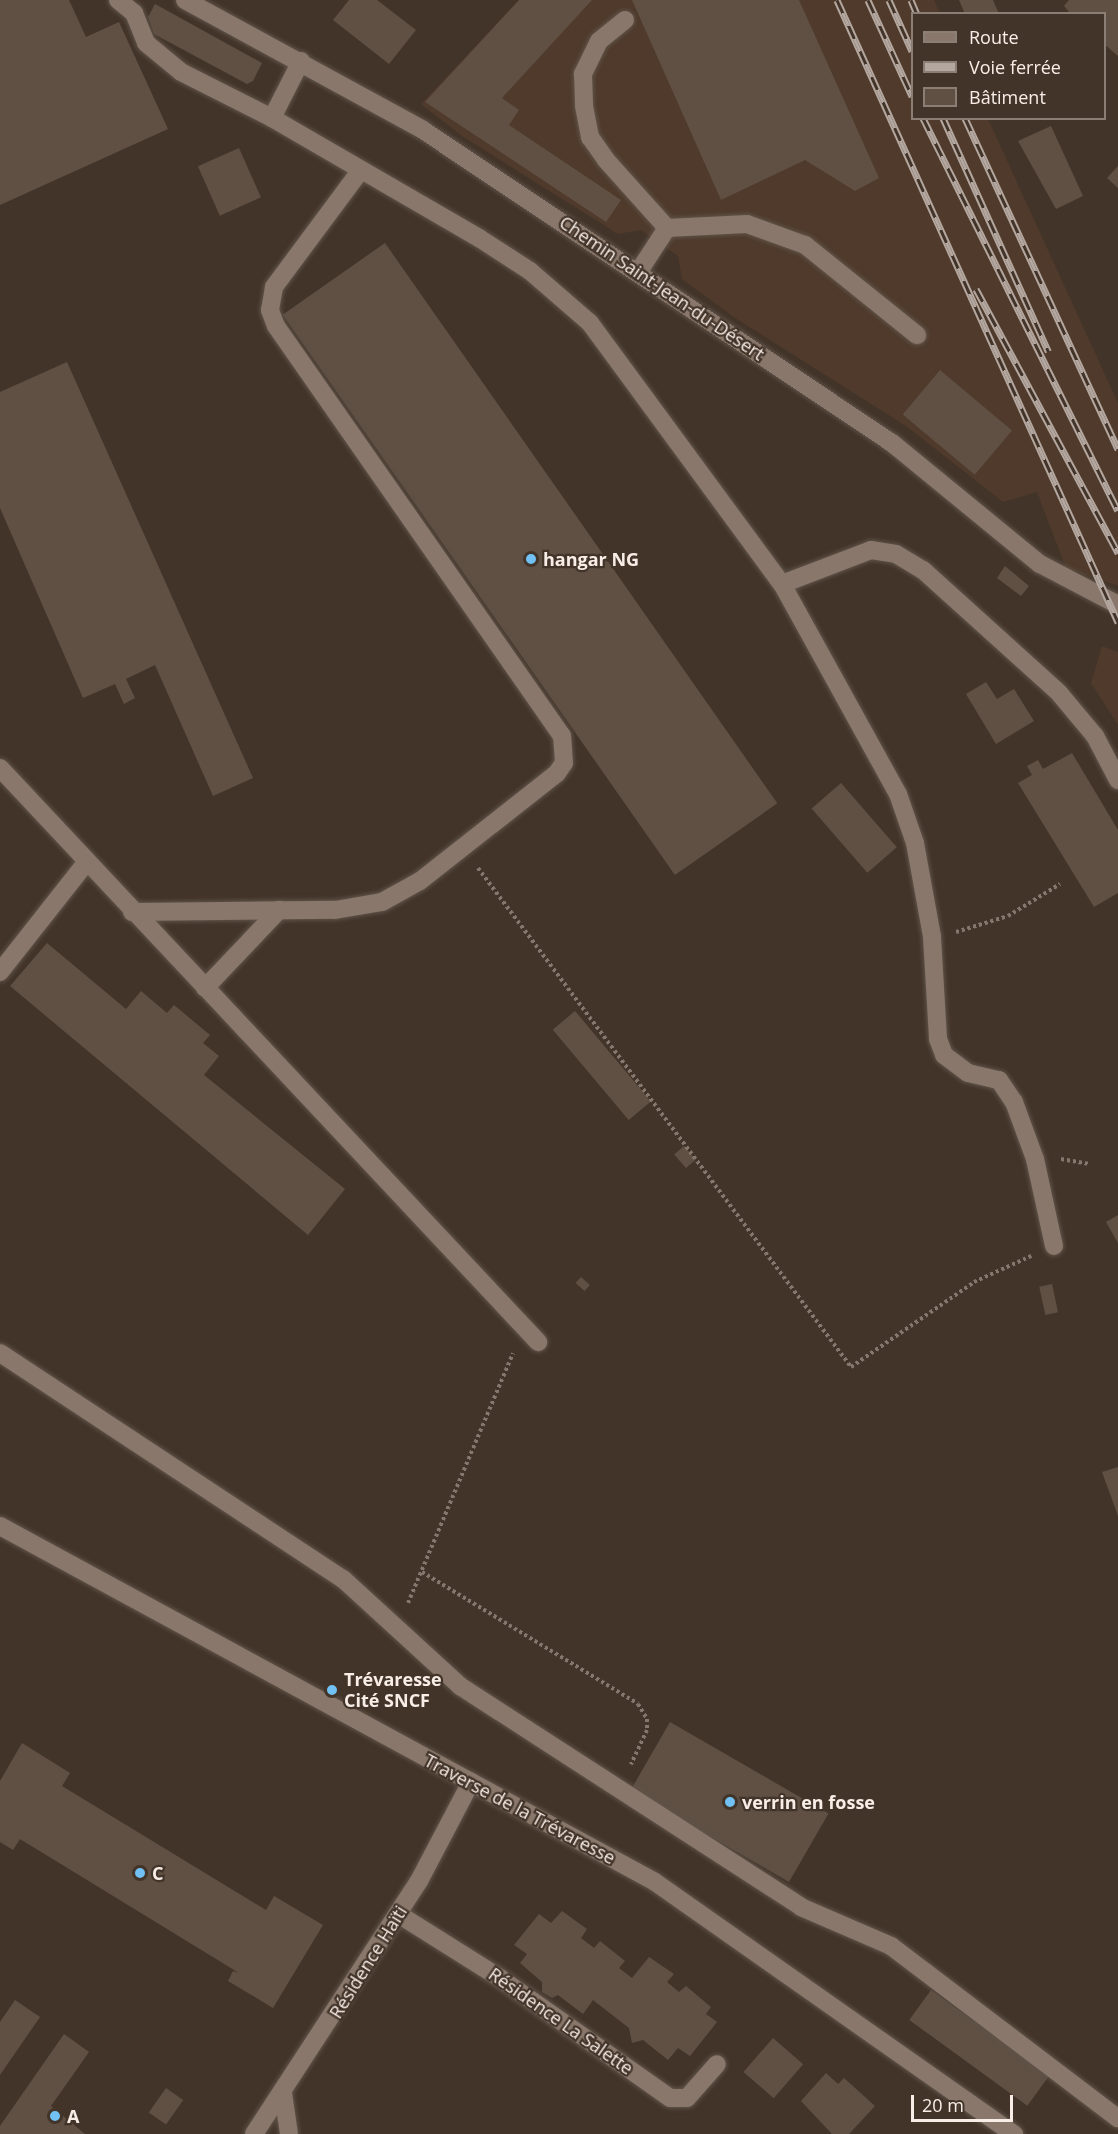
<!DOCTYPE html>
<meta charset="utf-8">
<style>
body{margin:0}
#map{position:relative;width:1118px;height:2134px;overflow:hidden;background:#433429;font-family:"Open Sans",sans-serif}
div>[style]{position:absolute}
.built>*{inset:0;background:#4f3a2b}
.building>*{inset:0;background:#605044;transform-origin:0 0}
.path>*{height:4px;margin-top:-2px;transform-origin:0;background:repeating-linear-gradient(90deg,#84776d 0 3px,transparent 0 6px)}
.roads{filter:drop-shadow(0 0 2px #5f5349) drop-shadow(0 0 2px #5f5349)}
.minor>*{height:18px;margin:-9px;padding:0 9px;transform-origin:9px;border-radius:9px;background:#88776a}
.rail>*{height:7px;margin-top:-3.5px;transform-origin:0;background:repeating-linear-gradient(90deg,#433429 0 14px,#b3a79f 0 28px);box-sizing:border-box;border-block:2px solid #b3a79f}
.dots>*{width:16px;height:16px;translate:-50% -50%;box-sizing:border-box;border:3px solid #433429;border-radius:50%}
span{translate:-50% -50%;white-space:nowrap;text-align:center;line-height:1.15;-webkit-text-stroke:4.5px #433429;paint-order:stroke}
.street-label{font-size:18px;color:#f8eee7}
.poi-label{font-size:18px;color:#f8eee7;font-weight:700}
.left{translate:0 -50%;text-align:left}
.legend{position:absolute;left:911px;top:12px;width:195px;height:108px;box-sizing:border-box;background:#433429;border:2px solid #8b7e75;margin:0;padding:8px 10px;list-style:none;font-size:18px;color:#f8eee7}
.legend li{display:flex;align-items:center;gap:12px;height:30px}
.legend b{width:30px;border:2px solid #8b7e75}
.scale{position:absolute;left:911px;top:2095px;width:102px;height:27px;box-sizing:border-box;border:3px solid #f8eee7;border-top:0;padding-left:8px;font-size:18px;line-height:21px;white-space:nowrap;color:#f8eee7;-webkit-text-stroke:4px #433429;paint-order:stroke}
</style>
<div id="map">
<div class="built">
<i style="clip-path:polygon(519px 0,934px 0,940px 13px,912px 14px,912px 118px,988px 119px,1118px 403px,1118px 586px,1066px 568px,1037px 492px,1003px 502px,906px 426px,735px 318px,682px 279px,678px 256px,657px 242px,641px 230px,618px 234px,462px 136px,421px 104px)"></i>
<i style="clip-path:polygon(1102px 646px,1118px 652px,1118px 725px,1091px 683px)"></i>
</div>
<div class="building">
<i style="clip-path:polygon(0 0,69px 0,86px 37px,119px 22px,168px 129px,0 205px)"></i>
<i style="clip-path:polygon(349px 0,377px 0,416px 30px,389px 64px,333px 20px)"></i>
<i style="clip-path:polygon(519px 0,592px 0,502px 98px,519px 110px,509px 125px,621px 200px,606px 222px,425px 102px)"></i>
<i style="clip-path:polygon(632px 0,799px 0,879px 178px,855px 191px,805px 160px,721px 200px)"></i>
<i style="clip-path:polygon(959px 0,993px 0,999px 14px,965px 14px)"></i>
<i style="clip-path:polygon(1069px 0,1118px 0,1118px 56px,1104px 44px,1104px 14px,1071px 14px,1064px 6px)"></i>
<i style="clip-path:polygon(155px 4px,262px 63px,253px 81px,247px 84px,154px 34px,148px 17px)"></i>
<i style="clip-path:polygon(1051px 126px,1083px 196px,1056px 209px,1018px 141px)"></i>
<i style="left:239px;top:148px;width:54px;height:45px;rotate:66deg"></i>
<i style="clip-path:polygon(1118px 166px,1118px 188px,1107px 178px)"></i>
<i style="left:385px;top:243px;width:684px;height:125px;rotate:55deg"></i>
<i style="clip-path:polygon(67px 362px,253px 778px,213px 796px,155px 665px,126px 679px,135px 698px,124px 704px,115px 684px,83px 698px,0 508px,0 392px)"></i>
<i style="left:940px;top:370px;width:94px;height:58px;rotate:40deg"></i>
<i style="clip-path:polygon(1005px 566px,1029px 586px,1021px 596px,997px 578px)"></i>
<i style="clip-path:polygon(986px 682px,997px 699px,1014px 689px,1034px 721px,996px 744px,966px 694px)"></i>
<i style="clip-path:polygon(1072px 753px,1118px 830px,1118px 893px,1094px 907px,1018px 783px,1032px 775px,1027px 766px,1038px 760px,1043px 769px)"></i>
<i style="left:841px;top:783px;width:85px;height:39px;rotate:49deg"></i>
<i style="clip-path:polygon(47px 943px,126px 1009px,141px 991px,167px 1013px,174px 1005px,210px 1035px,203px 1043px,219px 1056px,204px 1075px,345px 1189px,308px 1235px,10px 986px)"></i>
<i style="left:575px;top:1011px;width:118px;height:29px;rotate:50deg"></i>
<i style="left:684px;top:1146px;width:18px;height:13px;rotate:49deg"></i>
<i style="clip-path:polygon(1118px 1215px,1118px 1243px,1106px 1222px)"></i>
<i style="left:581px;top:1277px;width:12px;height:8px;rotate:42deg"></i>
<i style="left:1052px;top:1284px;width:29px;height:13px;rotate:78deg"></i>
<i style="clip-path:polygon(1118px 1467px,1118px 1516px,1102px 1472px)"></i>
<i style="left:670px;top:1722px;width:183px;height:79px;rotate:30deg"></i>
<i style="clip-path:polygon(22px 1743px,70px 1773px,62px 1786px,266px 1910px,274px 1896px,323px 1925px,273px 2008px,228px 1981px,233px 1971px,239px 1973px,20px 1839px,13px 1850px,0 1842px,0 1781px)"></i>
<i style="clip-path:polygon(562px 1911px,587px 1929px,581px 1938px,594px 1948px,600px 1941px,625px 1961px,619px 1968px,632px 1978px,649px 1957px,674px 1974px,667px 1982px,679px 1992px,686px 1986px,711px 2007px,706px 2014px,717px 2022px,690px 2056px,678px 2048px,668px 2060px,643px 2040px,632px 2043px,629px 2028px,593px 2000px,583px 2014px,558px 1995px,552px 1998px,542px 1992px,542px 1982px,520px 1963px,527px 1954px,514px 1945px,539px 1914px,551px 1923px)"></i>
<i style="left:931px;top:1990px;width:146px;height:37px;rotate:36deg"></i>
<i style="clip-path:polygon(15px 2000px,40px 2017px,0 2075px,0 2022px)"></i>
<i style="clip-path:polygon(64px 2034px,89px 2052px,51px 2106px,85px 2134px,0 2134px,0 2126px)"></i>
<i style="left:773px;top:2038px;width:40px;height:45px;rotate:41deg"></i>
<i style="clip-path:polygon(826px 2073px,838px 2084px,844px 2078px,875px 2106px,849px 2134px,832px 2134px,801px 2101px)"></i>
<i style="left:166px;top:2088px;width:21px;height:30px;rotate:35deg"></i>
</div>
<div class="path">
<i style="left:478px;top:868px;width:623px;rotate:53.22deg"></i>
<i style="left:851px;top:1367px;width:150px;rotate:-34.6deg"></i>
<i style="left:974px;top:1282px;width:63px;rotate:-24.5deg"></i>
<i style="left:956px;top:932px;width:54px;rotate:-17.1deg"></i>
<i style="left:1008px;top:916px;width:61px;rotate:-31.6deg"></i>
<i style="left:1061px;top:1159px;width:29px;rotate:10deg"></i>
<i style="left:422px;top:1572px;width:253px;rotate:31.4deg"></i>
<i style="left:638px;top:1704px;width:17px;rotate:59deg"></i>
<i style="left:647px;top:1719px;width:11px;rotate:90deg"></i>
<i style="left:647px;top:1730px;width:38px;rotate:115deg"></i>
<i style="left:408px;top:1603px;width:271px;rotate:-67.2deg"></i>
</div>
<div class="roads">
<div class="minor">
<i style="left:118px;top:0;width:21px;rotate:39deg"></i>
<i style="left:134px;top:13px;width:32px;rotate:68deg"></i>
<i style="left:146px;top:43px;width:45px;rotate:39.6deg"></i>
<i style="left:181px;top:72px;width:102px;rotate:26.8deg"></i>
<i style="left:185px;top:0;width:271px;rotate:28.6deg"></i>
<i style="left:423px;top:130px;width:564px;rotate:33.72deg"></i>
<i style="left:892px;top:443px;width:191px;rotate:39.3deg"></i>
<i style="left:1040px;top:564px;width:88px;rotate:27.7deg"></i>
<i style="left:625px;top:20px;width:33px;rotate:141deg"></i>
<i style="left:599px;top:41px;width:37px;rotate:116deg"></i>
<i style="left:583px;top:74px;width:32px;rotate:88deg"></i>
<i style="left:584px;top:106px;width:32px;rotate:79deg"></i>
<i style="left:590px;top:137px;width:28px;rotate:55deg"></i>
<i style="left:606px;top:160px;width:91px;rotate:48.1deg"></i>
<i style="left:301px;top:61px;width:64px;rotate:117deg"></i>
<i style="left:272px;top:118px;width:239px;rotate:30.1deg"></i>
<i style="left:479px;top:238px;width:61px;rotate:32.9deg"></i>
<i style="left:530px;top:271px;width:79px;rotate:40.9deg"></i>
<i style="left:590px;top:323px;width:324px;rotate:53.7deg"></i>
<i style="left:782px;top:584px;width:240px;rotate:61.1deg"></i>
<i style="left:898px;top:794px;width:52px;rotate:70.9deg"></i>
<i style="left:915px;top:843px;width:96px;rotate:79.7deg"></i>
<i style="left:932px;top:937px;width:102px;rotate:86.6deg"></i>
<i style="left:938px;top:1039px;width:17px;rotate:69deg"></i>
<i style="left:944px;top:1055px;width:30px;rotate:37deg"></i>
<i style="left:968px;top:1073px;width:32px;rotate:13deg"></i>
<i style="left:999px;top:1080px;width:27px;rotate:56deg"></i>
<i style="left:1014px;top:1102px;width:61px;rotate:69.8deg"></i>
<i style="left:1035px;top:1159px;width:89px;rotate:77.7deg"></i>
<i style="left:639px;top:271px;width:51px;rotate:-56.9deg"></i>
<i style="left:667px;top:228px;width:80px;rotate:-2.9deg"></i>
<i style="left:747px;top:224px;width:62px;rotate:19.9deg"></i>
<i style="left:805px;top:245px;width:144px;rotate:38.8deg"></i>
<i style="left:782px;top:584px;width:95px;rotate:-20.9deg"></i>
<i style="left:871px;top:550px;width:25px;rotate:9deg"></i>
<i style="left:896px;top:554px;width:31px;rotate:31deg"></i>
<i style="left:923px;top:570px;width:183px;rotate:42.1deg"></i>
<i style="left:1059px;top:693px;width:56px;rotate:50.1deg"></i>
<i style="left:1095px;top:736px;width:50px;rotate:62.4deg"></i>
<i style="left:0;top:768px;width:787px;rotate:46.85deg"></i>
<i style="left:132px;top:912px;width:203px;rotate:-0.6deg"></i>
<i style="left:335px;top:910px;width:48px;rotate:-9.7deg"></i>
<i style="left:382px;top:902px;width:43px;rotate:-28.9deg"></i>
<i style="left:420px;top:881px;width:174px;rotate:-38.2deg"></i>
<i style="left:557px;top:773px;width:12px;rotate:-55deg"></i>
<i style="left:564px;top:763px;width:27px;rotate:-94deg"></i>
<i style="left:562px;top:736px;width:500px;rotate:-124.9deg"></i>
<i style="left:276px;top:326px;width:17px;rotate:-111deg"></i>
<i style="left:270px;top:310px;width:23px;rotate:-80deg"></i>
<i style="left:274px;top:287px;width:144px;rotate:-53.4deg"></i>
<i style="left:0;top:972px;width:137px;rotate:-51.8deg"></i>
<i style="left:205px;top:988px;width:108px;rotate:-46.5deg"></i>
<i style="left:0;top:1353px;width:411px;rotate:33.4deg"></i>
<i style="left:343px;top:1579px;width:159px;rotate:42.4deg"></i>
<i style="left:460px;top:1686px;width:406px;rotate:32.9deg"></i>
<i style="left:801px;top:1907px;width:98px;rotate:23.4deg"></i>
<i style="left:891px;top:1946px;width:285px;rotate:37.2deg"></i>
<i style="left:0;top:1526px;width:745px;rotate:28.52deg"></i>
<i style="left:655px;top:1882px;width:439px;rotate:35.1deg"></i>
<i style="left:398px;top:1914px;width:120px;rotate:32.1deg"></i>
<i style="left:500px;top:1978px;width:208px;rotate:35.2deg"></i>
<i style="left:670px;top:2098px;width:17px"></i>
<i style="left:687px;top:2098px;width:45px;rotate:-48.6deg"></i>
<i style="left:283px;top:2093px;width:41px;rotate:81.7deg"></i>
<i style="left:254px;top:2134px;width:302px;rotate:-56.9deg"></i>
<i style="left:419px;top:1881px;width:112px;rotate:-62.3deg"></i>
</div>
</div>
<div class="rail">
<i style="left:837px;top:0;width:683px;rotate:65.69deg"></i>
<i style="left:868px;top:0;width:106px;rotate:65.4deg"></i>
<i style="left:889px;top:0;width:56px;rotate:65.7deg"></i>
<i style="left:911px;top:0;width:15px;rotate:67deg"></i>
<i style="left:923px;top:118px;width:438px;rotate:63.6deg"></i>
<i style="left:943px;top:118px;width:256px;rotate:65.7deg"></i>
<i style="left:965px;top:118px;width:365px;rotate:65.2deg"></i>
<i style="left:976px;top:289px;width:300px;rotate:61.7deg"></i>
</div>
<div class="dots">
<i style="left:531px;top:559px;background:#71c1f4"></i>
<i style="left:332px;top:1690px;background:#71c1f4"></i>
<i style="left:730px;top:1802px;background:#71c1f4"></i>
<i style="left:140px;top:1873px;background:#71c1f4"></i>
<i style="left:55px;top:2116px;background:#71c1f4"></i>
</div>
<div class="street-label">
<span style="left:662px;top:288px;rotate:34deg">Chemin Saint-Jean-du-Désert</span>
<span style="left:520px;top:1809px;rotate:28deg">Traverse de la Trévaresse</span>
<span style="left:368px;top:1962px;rotate:-58deg">Résidence Haïti</span>
<span style="left:561px;top:2021px;rotate:35deg">Résidence La Salette</span>
</div>
<div class="poi-label">
<span class="left" style="left:543px;top:559px">hangar NG</span>
<span class="left" style="left:344px;top:1690px">Trévaresse<br>Cité SNCF</span>
<span class="left" style="left:742px;top:1802px">verrin en fosse</span>
<span class="left" style="left:152px;top:1873px">C</span>
<span class="left" style="left:67px;top:2116px">A</span>
</div>
<ul class="legend">
<li><b style="height:8px;background:#88776a"></b>Route</li>
<li><b style="height:8px;background:#b3a79f"></b>Voie ferrée</li>
<li><b style="height:16px;background:#605044"></b>Bâtiment</li>
</ul>
<div class="scale">20 m</div>
</div>
